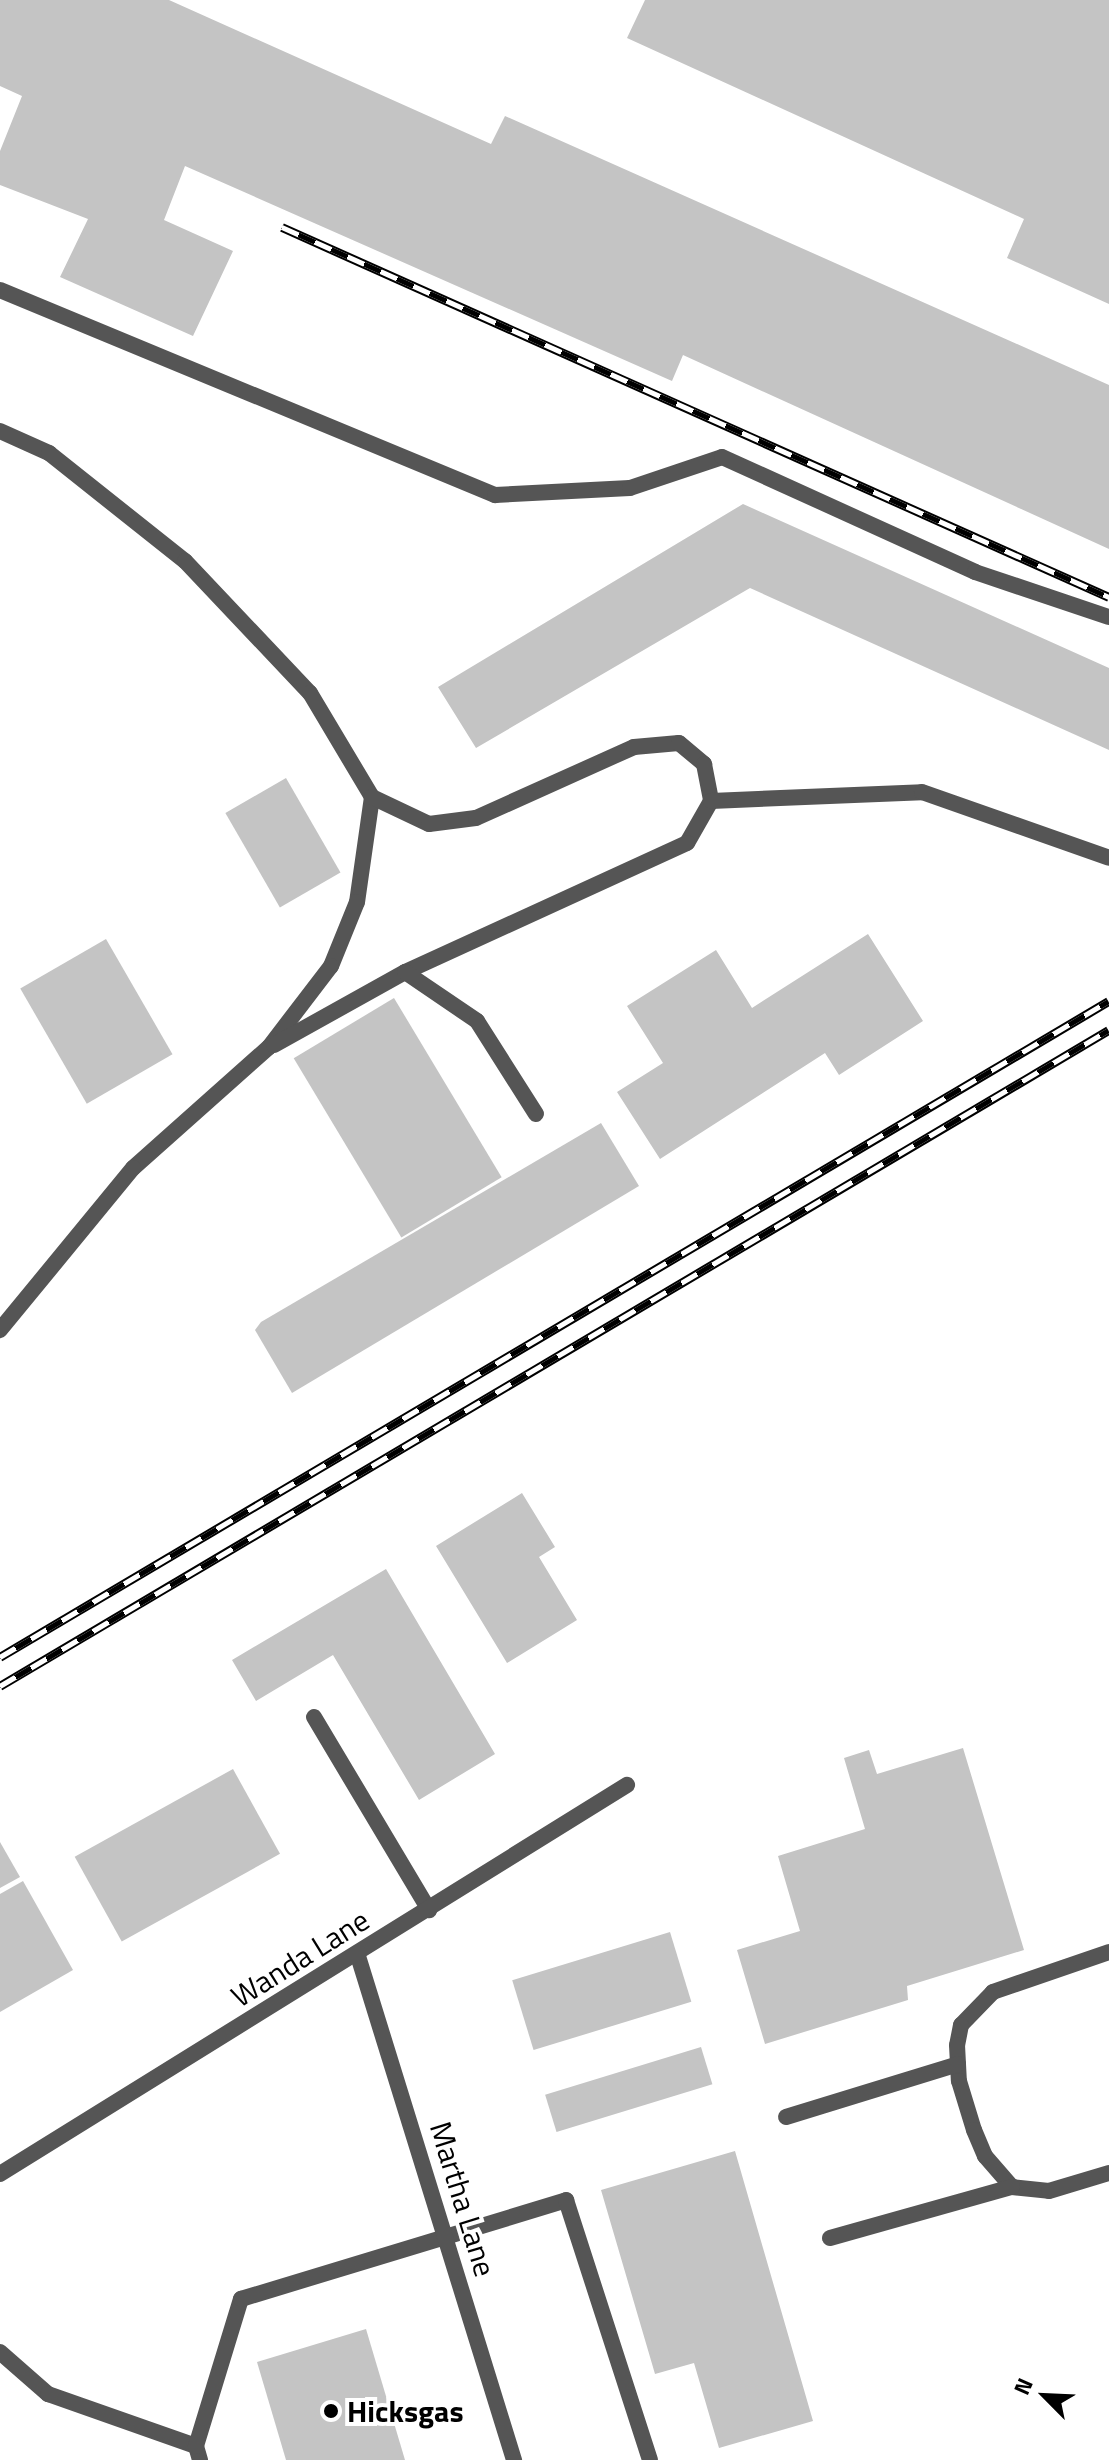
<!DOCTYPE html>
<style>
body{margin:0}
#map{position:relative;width:1109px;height:2460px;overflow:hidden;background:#fff;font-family:"Titillium Web",sans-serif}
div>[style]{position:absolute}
.building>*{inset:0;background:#c4c4c4;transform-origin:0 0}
.lane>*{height:16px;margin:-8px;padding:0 8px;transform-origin:8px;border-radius:8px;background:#555}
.street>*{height:16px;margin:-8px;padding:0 8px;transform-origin:8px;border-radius:8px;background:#555}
.rail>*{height:9px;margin-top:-4.5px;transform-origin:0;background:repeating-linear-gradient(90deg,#fff 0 18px,#000 0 36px);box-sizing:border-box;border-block:2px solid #000}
.dots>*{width:22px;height:22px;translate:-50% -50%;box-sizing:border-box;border:4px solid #fff;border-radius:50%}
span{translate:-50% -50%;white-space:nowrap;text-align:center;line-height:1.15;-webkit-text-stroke:8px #fff;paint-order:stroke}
.street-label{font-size:30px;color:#000}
.poi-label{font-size:30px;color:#000;font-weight:700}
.left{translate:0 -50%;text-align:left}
.north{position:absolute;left:1005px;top:2356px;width:80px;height:80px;-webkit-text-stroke:6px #fff;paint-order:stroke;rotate:294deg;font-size:22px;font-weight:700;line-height:32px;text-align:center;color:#000}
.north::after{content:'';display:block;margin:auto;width:28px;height:36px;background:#000;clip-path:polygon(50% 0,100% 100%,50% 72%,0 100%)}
</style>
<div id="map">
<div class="building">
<i style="clip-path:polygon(0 0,169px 0,491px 144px,505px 116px,1109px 385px,1109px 549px,683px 355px,672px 381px,185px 166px,164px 220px,233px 251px,193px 336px,60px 277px,88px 219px,0 185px,0 151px,22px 96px,0 86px)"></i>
<i style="clip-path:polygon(645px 0,1109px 0,1109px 304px,1007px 258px,1024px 219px,627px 38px)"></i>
<i style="clip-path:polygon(743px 504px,1109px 668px,1109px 750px,750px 588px,476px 748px,438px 687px)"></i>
<i style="left:286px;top:778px;width:109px;height:70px;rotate:60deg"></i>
<i style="clip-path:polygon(868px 934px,923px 1021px,839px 1075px,825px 1053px,660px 1159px,617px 1092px,663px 1063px,627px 1006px,716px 950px,752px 1008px)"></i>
<i style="left:106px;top:939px;width:133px;height:99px;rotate:60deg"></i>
<i style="left:394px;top:998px;width:209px;height:117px;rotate:59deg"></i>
<i style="clip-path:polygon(601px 1123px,639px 1186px,292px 1393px,255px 1330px,261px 1322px)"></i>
<i style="clip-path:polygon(522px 1493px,555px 1547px,539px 1557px,577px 1620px,507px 1663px,436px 1546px)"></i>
<i style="clip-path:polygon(386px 1569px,495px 1754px,419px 1800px,333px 1655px,256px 1701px,232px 1660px)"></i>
<i style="clip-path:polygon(963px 1748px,1024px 1950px,907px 1986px,908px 2000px,765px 2044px,737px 1950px,800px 1931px,778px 1856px,865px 1829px,844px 1758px,869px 1750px,877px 1774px)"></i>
<i style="left:233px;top:1769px;width:97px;height:181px;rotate:61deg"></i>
<i style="clip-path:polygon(0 1842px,20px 1877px,0 1888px)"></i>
<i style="clip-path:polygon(23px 1881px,73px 1970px,0 2012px,0 1894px)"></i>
<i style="left:670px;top:1932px;width:73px;height:165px;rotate:73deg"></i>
<i style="left:701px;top:2047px;width:39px;height:163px;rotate:73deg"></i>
<i style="clip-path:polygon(735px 2151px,813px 2421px,719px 2448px,694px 2363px,655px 2374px,601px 2190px)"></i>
<i style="clip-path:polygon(366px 2329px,405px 2460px,286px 2460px,257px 2362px)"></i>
</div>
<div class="lane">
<i style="left:0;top:290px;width:536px;rotate:22.5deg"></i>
<i style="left:495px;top:495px;width:135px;rotate:-3deg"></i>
<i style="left:630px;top:488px;width:97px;rotate:-18.6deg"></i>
<i style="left:722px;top:457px;width:278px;rotate:24.4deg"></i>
<i style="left:975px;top:572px;width:141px;rotate:18.6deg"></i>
<i style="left:0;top:431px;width:54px;rotate:24.2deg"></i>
<i style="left:49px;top:453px;width:174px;rotate:38.5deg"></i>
<i style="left:185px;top:561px;width:182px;rotate:46.6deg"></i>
<i style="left:310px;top:693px;width:121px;rotate:59.2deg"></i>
<i style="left:372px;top:797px;width:106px;rotate:98.1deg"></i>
<i style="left:357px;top:902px;width:69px;rotate:112.1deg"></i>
<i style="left:331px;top:966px;width:102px;rotate:127.4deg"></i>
<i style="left:269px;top:1047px;width:182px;rotate:138.3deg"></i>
<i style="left:133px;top:1168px;width:210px;rotate:129.4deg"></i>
<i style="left:372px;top:797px;width:63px;rotate:25.3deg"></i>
<i style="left:429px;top:824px;width:47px;rotate:-7.3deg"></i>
<i style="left:476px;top:818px;width:173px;rotate:-24.2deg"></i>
<i style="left:634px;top:747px;width:45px;rotate:-5.1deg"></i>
<i style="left:679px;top:743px;width:33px;rotate:40deg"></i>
<i style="left:704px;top:764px;width:38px;rotate:79deg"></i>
<i style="left:711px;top:801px;width:48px;rotate:119.7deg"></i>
<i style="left:687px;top:843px;width:310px;rotate:155.4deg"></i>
<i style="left:711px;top:801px;width:211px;rotate:-2.4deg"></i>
<i style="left:922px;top:792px;width:198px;rotate:19.4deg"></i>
<i style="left:274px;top:1045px;width:150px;rotate:-29.1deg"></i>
<i style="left:405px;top:972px;width:87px;rotate:34.2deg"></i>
<i style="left:477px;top:1021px;width:110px;rotate:57.6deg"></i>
<i style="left:314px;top:1717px;width:225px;rotate:59.2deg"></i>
<i style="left:1109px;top:1952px;width:123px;rotate:161deg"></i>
<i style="left:993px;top:1992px;width:46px;rotate:134.1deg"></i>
<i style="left:961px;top:2025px;width:20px;rotate:101deg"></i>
<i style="left:957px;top:2045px;width:36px;rotate:87deg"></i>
<i style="left:959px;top:2081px;width:51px;rotate:73deg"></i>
<i style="left:974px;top:2130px;width:28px;rotate:67deg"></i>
<i style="left:985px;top:2156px;width:41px;rotate:48.9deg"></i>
<i style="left:1012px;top:2187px;width:37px;rotate:6deg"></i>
<i style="left:1049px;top:2191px;width:63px;rotate:-16.7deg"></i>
<i style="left:786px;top:2117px;width:180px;rotate:-17.1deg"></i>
<i style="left:830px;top:2238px;width:189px;rotate:-15.7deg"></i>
<i style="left:0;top:2352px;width:64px;rotate:41.2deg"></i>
<i style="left:48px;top:2394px;width:157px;rotate:19.4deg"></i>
<i style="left:200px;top:2460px;width:15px;rotate:-106deg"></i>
<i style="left:196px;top:2446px;width:154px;rotate:-73deg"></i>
<i style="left:241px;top:2299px;width:340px;rotate:-16.9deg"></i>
<i style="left:566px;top:2200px;width:273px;rotate:72.1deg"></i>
</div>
<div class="street">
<i style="left:358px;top:1956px;width:528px;rotate:72.8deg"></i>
<i style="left:0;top:2174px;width:738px;rotate:-31.82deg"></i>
</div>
<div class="rail">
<i style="left:282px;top:227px;width:906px;rotate:24.1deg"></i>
<i style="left:0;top:1657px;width:1288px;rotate:-30.61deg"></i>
<i style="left:0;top:1686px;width:1288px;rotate:-30.61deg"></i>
</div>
<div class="dots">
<i style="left:331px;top:2411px;background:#000"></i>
</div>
<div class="street-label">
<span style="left:300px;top:1958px;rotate:-32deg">Wanda Lane</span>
<span style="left:463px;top:2199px;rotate:73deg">Martha Lane</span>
</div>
<div class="poi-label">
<span class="left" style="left:347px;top:2411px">Hicksgas</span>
</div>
<div class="north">N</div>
</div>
